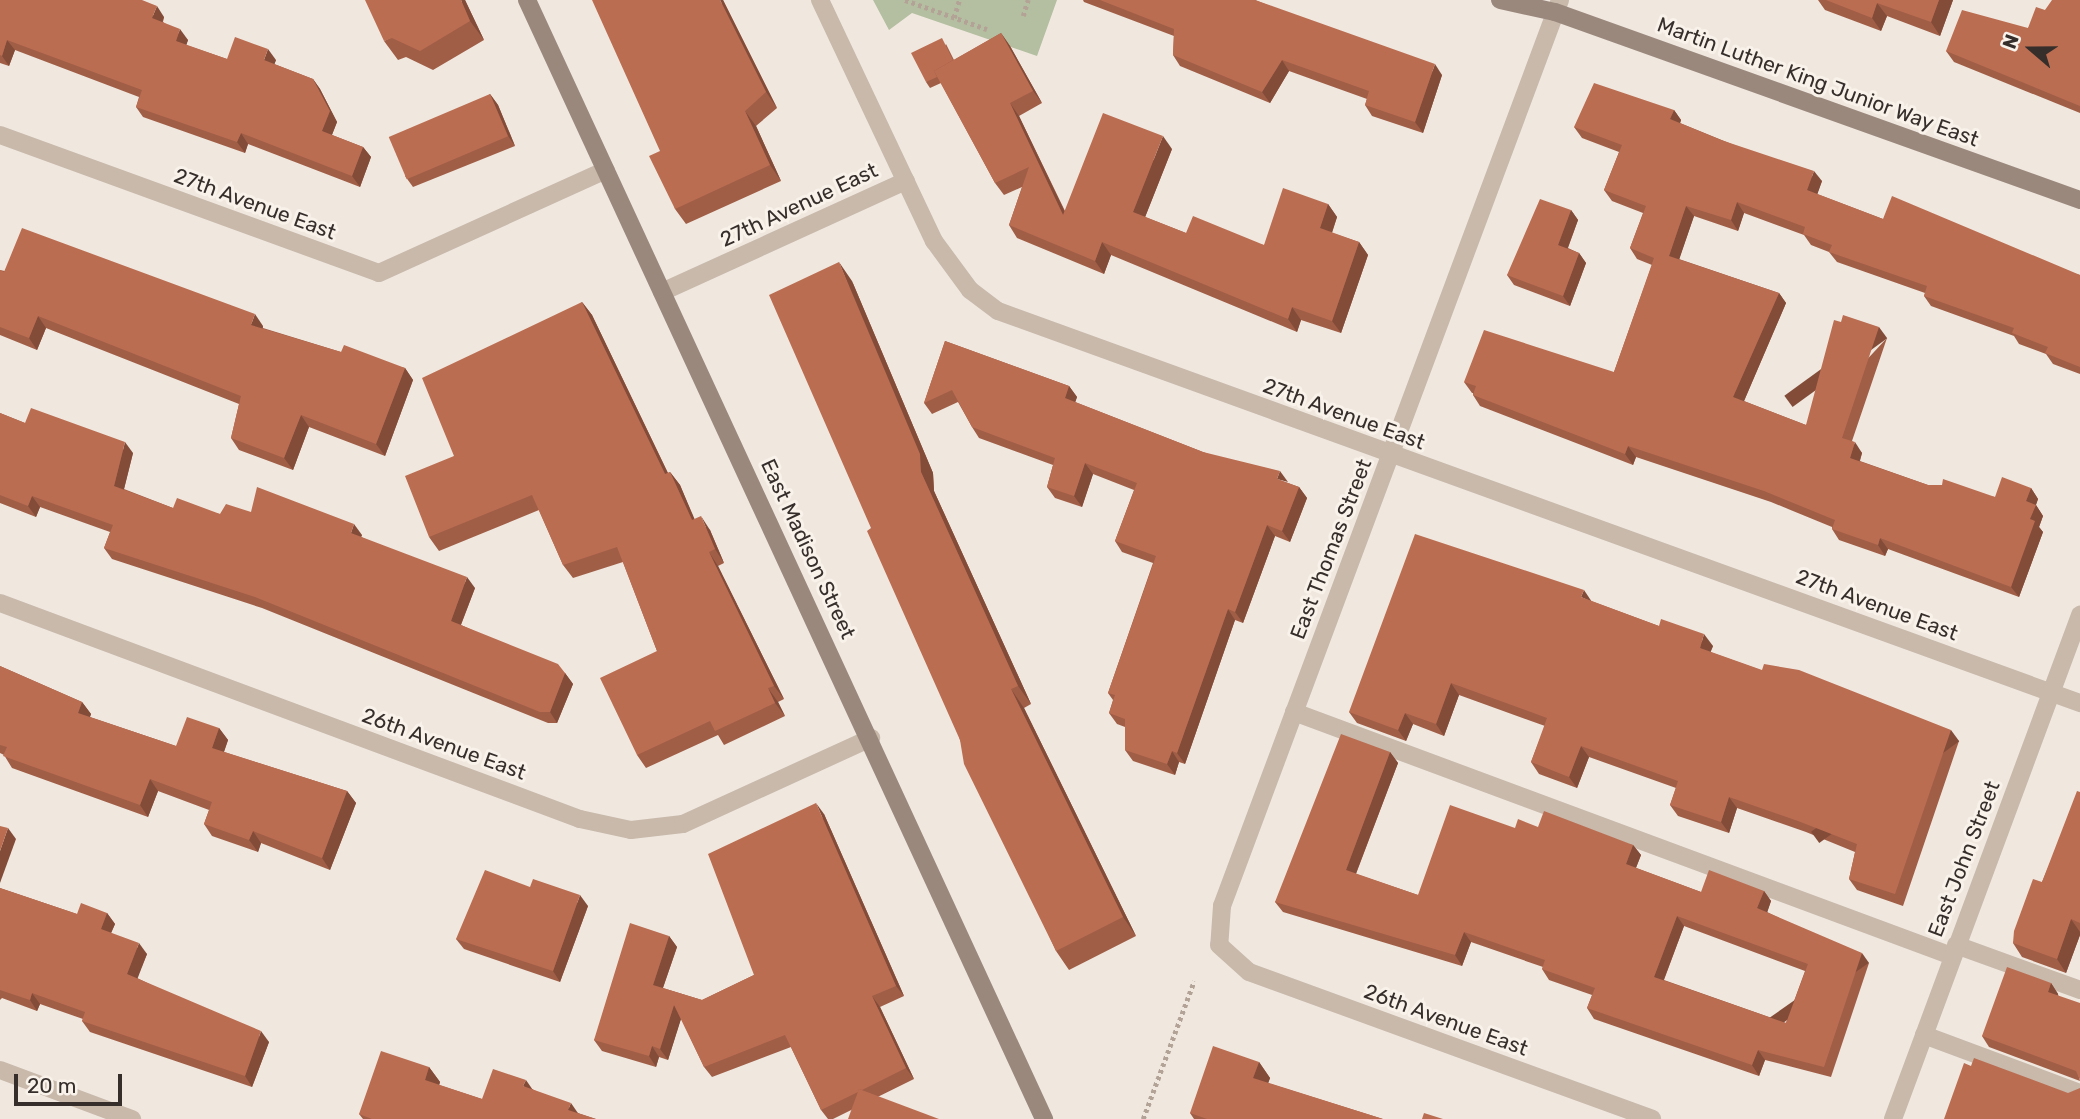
<!DOCTYPE html>
<style>
body{margin:0}
#map{position:relative;width:2080px;height:1119px;overflow:hidden;background:#f0e8df;font-family:Rubik,sans-serif}
div>[style]{position:absolute}
.green>*{inset:0;background:#b4bea0}
.path>*{height:4.5px;margin-top:-2.25px;transform-origin:0;background:repeating-linear-gradient(90deg,#b3a396 0 3.5px,transparent 0 7px)}
.lane>*{height:18px;margin:-9px;padding:0 9px;transform-origin:9px;border-radius:9px;background:#c8b9ab}
.street>*{height:18px;margin:-9px;padding:0 9px;transform-origin:9px;border-radius:9px;background:#c8b9ab}
.secondary>*{height:18px;margin:-9px;padding:0 9px;transform-origin:9px;border-radius:9px;background:#9b887d}
.wall>*{inset:0;background:#a15e47}
.shaded-wall>*{inset:0;background:#834c39;transform-origin:0 0}
.building>*{inset:0;background:#bb6d52;transform-origin:0 0}
span{translate:-50% -50%;white-space:nowrap;text-align:center;line-height:1.15;-webkit-text-stroke:6px #f8f2eb;paint-order:stroke}
.street-label{font-size:21px;color:#362e2a}
.north{position:absolute;left:1996px;top:14px;width:70px;height:70px;-webkit-text-stroke:5px #f8f2eb;paint-order:stroke;rotate:290deg;font-size:19px;font-weight:700;line-height:28px;text-align:center;color:#362e2a}
.north::after{content:'';display:block;margin:auto;width:24px;height:32px;background:#362e2a;clip-path:polygon(50% 0,100% 100%,50% 72%,0 100%)}
.scale{position:absolute;left:14px;top:1074px;width:108px;height:32px;box-sizing:border-box;border:4px solid #362e2a;border-top:0;padding-left:9px;font-size:21px;line-height:24px;white-space:nowrap;color:#362e2a;-webkit-text-stroke:5px #f8f2eb;paint-order:stroke}
</style>
<div id="map">
<div class="green">
<i style="clip-path:polygon(873px 0,1057px 0,1037px 56px,912px 13px,889px 30px)"></i>
</div>
<div class="path">
<i style="left:905px;top:0;width:87px;rotate:19.5deg"></i>
<i style="left:1023px;top:16px;width:17px;rotate:-73deg"></i>
<i style="left:954px;top:18px;width:19px;rotate:-74deg"></i>
<i style="left:1143px;top:1119px;width:147px;rotate:-69.7deg"></i>
</div>
<div class="lane">
<i style="left:1294px;top:712px;width:702px;rotate:20.35deg"></i>
<i style="left:1956px;top:945px;width:132px;rotate:19.9deg"></i>
<i style="left:1924px;top:1035px;width:166px;rotate:20.4deg"></i>
</div>
<div class="street">
<i style="left:820px;top:0;width:267px;rotate:64.7deg"></i>
<i style="left:934px;top:241px;width:61px;rotate:53.7deg"></i>
<i style="left:970px;top:290px;width:35px;rotate:37deg"></i>
<i style="left:998px;top:311px;width:1151px;rotate:19.92deg"></i>
<i style="left:1560px;top:0;width:967px;rotate:110.46deg"></i>
<i style="left:1222px;top:906px;width:39px;rotate:94deg"></i>
<i style="left:1219px;top:945px;width:40px;rotate:42deg"></i>
<i style="left:1249px;top:972px;width:429px;rotate:20deg"></i>
<i style="left:0;top:135px;width:403px;rotate:20deg"></i>
<i style="left:379px;top:273px;width:249px;rotate:-24.4deg"></i>
<i style="left:662px;top:292px;width:268px;rotate:-24.5deg"></i>
<i style="left:0;top:603px;width:619px;rotate:20.43deg"></i>
<i style="left:580px;top:819px;width:52px;rotate:12.2deg"></i>
<i style="left:631px;top:830px;width:52px;rotate:-6.6deg"></i>
<i style="left:683px;top:824px;width:207px;rotate:-24.6deg"></i>
<i style="left:0;top:1070px;width:141px;rotate:20.4deg"></i>
<i style="left:1893px;top:1119px;width:538px;rotate:-69.64deg"></i>
</div>
<div class="secondary">
<i style="left:527px;top:0;width:1233px;rotate:65.2deg"></i>
<i style="left:1500px;top:0;width:56px;rotate:12.3deg"></i>
<i style="left:1555px;top:12px;width:558px;rotate:19.7deg"></i>
</div>
<div class="wall">
<i style="clip-path:polygon(0 0,164px 17px,163px 22px,188px 40px,186px 45px,227px 59px,276px 60px,274px 64px,313px 79px,320px 89px,337px 122px,332px 135px,363px 147px,371px 157px,360px 187px,248px 144px,245px 153px,143px 117px,136px 107px,139px 97px,15px 50px,9px 66px,0 63px)"></i>
<i style="clip-path:polygon(465px 0,484px 40px,433px 70px,406px 57px,398px 60px,384px 41px)"></i>
<i style="clip-path:polygon(723px 0,777px 108px,756px 126px,781px 181px,686px 224px,675px 209px,660px 151px)"></i>
<i style="clip-path:polygon(1083px 0,1255px 0,1442px 75px,1423px 133px,1372px 116px,1365px 105px,1367px 99px,1289px 71px,1270px 103px,1180px 66px,1173px 55px,1174px 36px,1084px 2px)"></i>
<i style="clip-path:polygon(1818px 0,1953px 0,1940px 36px,1887px 16px,1881px 31px,1825px 10px)"></i>
<i style="clip-path:polygon(2080px 0,2080px 113px,1954px 62px,1946px 51px,2028px 28px,2045px 10px)"></i>
<i style="clip-path:polygon(1001px 33px,1010px 46px,1042px 103px,1019px 116px,1065px 211px,1172px 149px,1145px 217px,1186px 233px,1264px 245px,1328px 204px,1337px 217px,1332px 233px,1359px 242px,1368px 255px,1341px 333px,1301px 320px,1297px 332px,1111px 255px,1104px 274px,1017px 238px,1009px 225px,1022px 187px,1004px 195px,995px 183px,941px 83px,930px 88px,926px 82px,946px 44px,954px 60px)"></i>
<i style="clip-path:polygon(490px 94px,498px 105px,515px 146px,413px 187px,405px 176px)"></i>
<i style="clip-path:polygon(1674px 110px,1681px 120px,1680px 123px,1822px 181px,1817px 194px,1883px 219px,2080px 275px,2080px 374px,2053px 364px,2046px 354px,2019px 344px,2014px 336px,1931px 306px,1924px 296px,1925px 293px,1837px 262px,1829px 252px,1811px 245px,1804px 235px,1744px 213px,1738px 231px,1694px 216px,1679px 259px,1779px 293px,1786px 303px,1744px 401px,1806px 425px,1887px 338px,1852px 441px,1862px 453px,1860px 461px,1928px 485px,1995px 497px,2031px 488px,2038px 499px,2036px 505px,2043px 516px,2039px 527px,2043px 532px,2019px 597px,1888px 549px,1885px 556px,1839px 540px,1832px 529px,1832px 527px,1771px 502px,1636px 457px,1633px 465px,1480px 406px,1473px 395px,1473px 393px,1472px 393px,1464px 382px,1614px 372px,1652px 265px,1637px 259px,1630px 248px,1643px 213px,1612px 201px,1604px 190px,1619px 152px,1582px 138px,1574px 127px)"></i>
<i style="clip-path:polygon(1571px 210px,1578px 220px,1568px 248px,1579px 253px,1586px 263px,1570px 306px,1514px 285px,1507px 275px)"></i>
<i style="clip-path:polygon(0 270px,263px 326px,263px 328px,341px 352px,405px 368px,413px 380px,385px 456px,309px 427px,293px 470px,239px 450px,231px 438px,239px 404px,46px 328px,37px 350px,0 335px)"></i>
<i style="clip-path:polygon(852px 281px,933px 473px,934px 491px,1031px 704px,1024px 708px,1136px 936px,1069px 970px,1056px 951px,960px 740px)"></i>
<i style="clip-path:polygon(582px 302px,592px 315px,668px 473px,670px 472px,680px 485px,694px 519px,710px 530px,724px 563px,718px 566px,784px 699px,778px 702px,785px 716px,724px 745px,718px 735px,646px 768px,637px 755px,657px 651px,623px 562px,573px 578px,563px 565px,539px 510px,439px 551px,429px 537px,454px 456px)"></i>
<i style="clip-path:polygon(945px 341px,1069px 386px,1077px 397px,1075px 402px,1203px 452px,1299px 487px,1307px 498px,1290px 542px,1275px 536px,1243px 623px,1235px 620px,1185px 764px,1179px 762px,1175px 775px,1133px 761px,1125px 750px,1125px 727px,1117px 724px,1109px 713px,1113px 700px,1108px 693px,1153px 563px,1122px 552px,1115px 541px,1134px 490px,1093px 474px,1082px 507px,1055px 498px,1047px 487px,1053px 465px,979px 438px,972px 427px,958px 402px,932px 414px,924px 403px)"></i>
<i style="clip-path:polygon(0 413px,25px 423px,133px 453px,124px 489px,173px 508px,220px 514px,251px 512px,362px 535px,361px 537px,475px 588px,461px 625px,565px 673px,573px 684px,557px 723px,548px 723px,262px 608px,112px 559px,104px 548px,110px 532px,40px 507px,36px 517px,0 503px)"></i>
<i style="clip-path:polygon(1591px 601px,1713px 646px,1710px 652px,1959px 741px,1903px 906px,1857px 890px,1849px 879px,1855px 852px,1806px 832px,1737px 808px,1729px 833px,1678px 816px,1670px 805px,1676px 788px,1589px 757px,1577px 788px,1539px 774px,1531px 762px,1545px 726px,1459px 695px,1444px 736px,1413px 724px,1406px 741px,1357px 723px,1349px 712px)"></i>
<i style="clip-path:polygon(0 666px,82px 702px,91px 714px,90px 717px,176px 746px,219px 728px,228px 740px,224px 752px,347px 791px,356px 803px,330px 870px,261px 843px,258px 852px,212px 836px,204px 824px,209px 810px,158px 791px,148px 817px,12px 768px,4px 755px,0 753px)"></i>
<i style="clip-path:polygon(evenodd,1390px 752px,1398px 763px,1356px 874px,1418px 895px,1515px 828px,1538px 827px,1633px 845px,1641px 855px,1636px 868px,1701px 892px,1764px 891px,1771px 901px,1767px 912px,1869px 963px,1831px 1077px,1765px 1060px,1759px 1076px,1594px 1019px,1587px 1008px,1592px 995px,1549px 980px,1542px 969px,1543px 967px,1471px 942px,1462px 966px,1283px 912px,1275px 902px,1390px 752px,1684px 926px,1805px 971px,1786px 1023px,1664px 980px,1684px 926px)"></i>
<i style="clip-path:polygon(2080px 792px,2080px 935px,2066px 973px,2022px 957px,2013px 943px,2042px 882px)"></i>
<i style="clip-path:polygon(824px 814px,904px 996px,880px 1007px,914px 1079px,833px 1119px,828px 1119px,821px 1110px,791px 1047px,712px 1077px,704px 1067px,681px 1018px,668px 1060px,659px 1057px,656px 1067px,602px 1051px,594px 1040px,669px 936px,677px 947px,663px 988px,702px 1000px,754px 975px)"></i>
<i style="clip-path:polygon(530px 887px,588px 906px,560px 982px,464px 949px,456px 939px)"></i>
<i style="clip-path:polygon(0 888px,77px 914px,107px 913px,115px 924px,111px 933px,147px 954px,137px 978px,269px 1042px,252px 1087px,90px 1032px,82px 1021px,83px 1019px,40px 1004px,37px 1011px,2px 998px,0 1000px)"></i>
<i style="clip-path:polygon(2051px 983px,2058px 994px,2080px 1081px,1989px 1047px,1982px 1036px)"></i>
<i style="clip-path:polygon(1259px 1062px,1270px 1078px,1268px 1083px,1383px 1119px,1194px 1119px,1190px 1113px)"></i>
<i style="clip-path:polygon(429px 1067px,440px 1082px,439px 1085px,482px 1099px,532px 1089px,578px 1113px,596px 1119px,363px 1119px,359px 1114px)"></i>
</div>
<div class="shaded-wall">
<i style="clip-path:polygon(461px 0,465px 0,484px 40px,470px 21px)"></i>
<i style="clip-path:polygon(720px 0,723px 0,777px 108px,766px 92px)"></i>
<i style="clip-path:polygon(1939px 0,1953px 0,1940px 36px,1931px 22px)"></i>
<i style="clip-path:polygon(1877px 3px,1887px 16px,1881px 31px,1872px 18px)"></i>
<i style="clip-path:polygon(157px 6px,164px 17px,160px 29px,152px 18px)"></i>
<i style="clip-path:polygon(180px 29px,188px 40px,184px 52px,176px 41px)"></i>
<i style="clip-path:polygon(1001px 33px,1010px 46px,1042px 103px,1033px 91px)"></i>
<i style="clip-path:polygon(7px 40px,15px 50px,9px 66px,2px 56px)"></i>
<i style="clip-path:polygon(268px 49px,276px 60px,272px 71px,264px 60px)"></i>
<i style="clip-path:polygon(1282px 60px,1289px 71px,1270px 103px,1262px 92px)"></i>
<i style="clip-path:polygon(1435px 64px,1442px 75px,1423px 133px,1415px 122px)"></i>
<i style="clip-path:polygon(313px 79px,320px 89px,337px 122px,329px 142px,322px 131px)"></i>
<i style="clip-path:polygon(490px 94px,498px 105px,515px 146px,508px 136px)"></i>
<i style="clip-path:polygon(1010px 103px,1019px 116px,1072px 227px,1063px 215px)"></i>
<i style="clip-path:polygon(1674px 110px,1681px 120px,1678px 130px,1670px 119px)"></i>
<i style="clip-path:polygon(745px 111px,756px 126px,781px 181px,770px 165px)"></i>
<i style="clip-path:polygon(241px 133px,248px 144px,245px 153px,237px 142px)"></i>
<i style="clip-path:polygon(1163px 136px,1172px 149px,1142px 225px,1133px 212px)"></i>
<i style="clip-path:polygon(363px 147px,371px 157px,360px 187px,352px 176px)"></i>
<i style="clip-path:polygon(1814px 171px,1822px 181px,1815px 201px,1807px 190px)"></i>
<i style="clip-path:polygon(1737px 202px,1744px 213px,1738px 231px,1731px 220px)"></i>
<i style="clip-path:polygon(1328px 204px,1337px 217px,1329px 241px,1320px 228px)"></i>
<i style="clip-path:polygon(1686px 206px,1694px 216px,1677px 266px,1669px 256px)"></i>
<i style="clip-path:polygon(1571px 210px,1578px 220px,1565px 255px,1558px 245px)"></i>
<i style="clip-path:polygon(1102px 242px,1111px 255px,1104px 274px,1095px 261px)"></i>
<i style="clip-path:polygon(1359px 242px,1368px 255px,1341px 333px,1332px 321px)"></i>
<i style="clip-path:polygon(1579px 253px,1586px 263px,1570px 306px,1563px 296px)"></i>
<i style="clip-path:polygon(839px 262px,852px 281px,933px 473px,934px 491px,1031px 704px,1018px 686px,921px 472px)"></i>
<i style="clip-path:polygon(1779px 293px,1786px 303px,1741px 408px,1733px 397px)"></i>
<i style="clip-path:polygon(582px 302px,592px 315px,675px 488px,665px 474px)"></i>
<i style="clip-path:polygon(1292px 307px,1301px 320px,1297px 332px,1288px 319px)"></i>
<i style="clip-path:polygon(255px 314px,263px 326px,259px 337px,251px 325px)"></i>
<i style="clip-path:polygon(38px 316px,46px 328px,37px 350px,29px 338px)"></i>
<i style="left:1879px;top:327px;width:14px;height:117px;rotate:54deg"></i>
<i style="clip-path:polygon(405px 368px,413px 380px,385px 456px,376px 444px)"></i>
<i style="clip-path:polygon(1069px 386px,1077px 397px,1073px 409px,1065px 398px)"></i>
<i style="clip-path:polygon(301px 415px,309px 427px,293px 470px,284px 458px)"></i>
<i style="clip-path:polygon(125px 442px,133px 453px,122px 497px,114px 486px)"></i>
<i style="clip-path:polygon(1855px 442px,1862px 453px,1857px 469px,1850px 458px)"></i>
<i style="clip-path:polygon(1628px 446px,1636px 457px,1633px 465px,1625px 454px)"></i>
<i style="clip-path:polygon(1085px 463px,1093px 474px,1082px 507px,1074px 496px)"></i>
<i style="clip-path:polygon(1280px 471px,1288px 482px,1277px 479px)"></i>
<i style="clip-path:polygon(670px 472px,680px 485px,701px 534px,692px 520px)"></i>
<i style="clip-path:polygon(1299px 487px,1307px 498px,1290px 542px,1282px 531px)"></i>
<i style="clip-path:polygon(2031px 488px,2038px 499px,2035px 507px,2036px 505px,2043px 516px,2039px 527px,2043px 532px,2019px 597px,2011px 587px,2030px 519px,2026px 501px)"></i>
<i style="clip-path:polygon(32px 496px,40px 507px,36px 517px,28px 506px)"></i>
<i style="clip-path:polygon(701px 516px,710px 530px,724px 563px,715px 549px)"></i>
<i style="clip-path:polygon(354px 524px,362px 535px,358px 544px,351px 533px)"></i>
<i style="clip-path:polygon(1267px 525px,1275px 536px,1243px 623px,1235px 612px)"></i>
<i style="clip-path:polygon(1880px 538px,1888px 549px,1885px 556px,1878px 545px)"></i>
<i style="clip-path:polygon(709px 552px,718px 566px,784px 699px,774px 686px)"></i>
<i style="clip-path:polygon(467px 577px,475px 588px,458px 632px,451px 621px)"></i>
<i style="clip-path:polygon(1584px 590px,1592px 602px,1581px 597px)"></i>
<i style="clip-path:polygon(1228px 609px,1235px 620px,1185px 764px,1177px 753px)"></i>
<i style="clip-path:polygon(1704px 634px,1713px 646px,1708px 659px,1700px 648px)"></i>
<i style="clip-path:polygon(565px 673px,573px 684px,557px 723px,550px 712px)"></i>
<i style="clip-path:polygon(1451px 683px,1459px 695px,1444px 736px,1436px 724px)"></i>
<i style="clip-path:polygon(768px 688px,778px 702px,785px 716px,775px 703px)"></i>
<i style="clip-path:polygon(1011px 689px,1024px 708px,1136px 936px,1123px 917px)"></i>
<i style="clip-path:polygon(82px 702px,91px 714px,87px 725px,78px 713px)"></i>
<i style="clip-path:polygon(1405px 713px,1413px 724px,1406px 741px,1398px 730px)"></i>
<i style="clip-path:polygon(219px 728px,228px 740px,221px 760px,212px 748px)"></i>
<i style="left:1951px;top:730px;width:14px;height:173px;rotate:54deg"></i>
<i style="clip-path:polygon(1581px 746px,1589px 757px,1577px 788px,1569px 777px)"></i>
<i style="clip-path:polygon(1172px 751px,1179px 762px,1175px 775px,1167px 764px)"></i>
<i style="clip-path:polygon(1390px 752px,1398px 763px,1353px 881px,1346px 870px)"></i>
<i style="clip-path:polygon(150px 779px,158px 791px,148px 817px,140px 805px)"></i>
<i style="clip-path:polygon(347px 791px,356px 803px,330px 870px,322px 858px)"></i>
<i style="clip-path:polygon(1729px 797px,1737px 808px,1729px 833px,1721px 822px)"></i>
<i style="clip-path:polygon(816px 803px,824px 814px,904px 996px,896px 986px)"></i>
<i style="clip-path:polygon(8px 828px,16px 839px,0 883px,0 851px)"></i>
<i style="clip-path:polygon(253px 831px,261px 843px,258px 852px,249px 840px)"></i>
<i style="clip-path:polygon(1633px 845px,1641px 855px,1633px 875px,1626px 864px)"></i>
<i style="clip-path:polygon(1764px 891px,1771px 901px,1765px 919px,1757px 908px)"></i>
<i style="clip-path:polygon(580px 895px,588px 906px,560px 982px,553px 971px)"></i>
<i style="clip-path:polygon(107px 913px,115px 924px,108px 940px,101px 929px)"></i>
<i style="clip-path:polygon(1677px 916px,1684px 926px,1661px 987px,1654px 977px)"></i>
<i style="clip-path:polygon(2071px 919px,2080px 932px,2080px 935px,2066px 973px,2057px 959px)"></i>
<i style="clip-path:polygon(1464px 932px,1471px 942px,1462px 966px,1455px 955px)"></i>
<i style="clip-path:polygon(669px 936px,677px 947px,660px 996px,653px 985px)"></i>
<i style="clip-path:polygon(139px 943px,147px 954px,135px 985px,127px 974px)"></i>
<i style="left:1862px;top:953px;width:12px;height:120px;rotate:55deg"></i>
<i style="clip-path:polygon(2051px 983px,2058px 994px,2055px 1003px,2048px 992px)"></i>
<i style="clip-path:polygon(32px 993px,40px 1004px,37px 1011px,30px 1000px)"></i>
<i style="clip-path:polygon(872px 996px,880px 1007px,914px 1079px,906px 1068px)"></i>
<i style="clip-path:polygon(674px 1005px,682px 1016px,668px 1060px,660px 1049px)"></i>
<i style="clip-path:polygon(261px 1031px,269px 1042px,252px 1087px,245px 1076px)"></i>
<i style="clip-path:polygon(652px 1046px,659px 1057px,656px 1067px,649px 1056px)"></i>
<i style="clip-path:polygon(1758px 1050px,1765px 1060px,1759px 1076px,1752px 1065px)"></i>
<i style="clip-path:polygon(1259px 1062px,1270px 1078px,1264px 1095px,1253px 1078px)"></i>
<i style="clip-path:polygon(429px 1067px,440px 1082px,436px 1096px,425px 1080px)"></i>
<i style="clip-path:polygon(526px 1080px,537px 1096px,523px 1086px)"></i>
<i style="clip-path:polygon(571px 1103px,582px 1119px,568px 1110px)"></i>
</div>
<div class="building">
<i style="clip-path:polygon(0 0,142px 0,157px 6px,152px 18px,180px 29px,176px 41px,227px 59px,235px 37px,268px 49px,264px 60px,313px 79px,330px 111px,322px 131px,363px 147px,352px 176px,241px 133px,237px 142px,136px 107px,142px 90px,7px 40px,2px 56px,0 55px)"></i>
<i style="clip-path:polygon(365px 0,461px 0,470px 21px,420px 51px,392px 38px,384px 41px)"></i>
<i style="clip-path:polygon(592px 0,720px 0,766px 92px,745px 111px,770px 165px,675px 209px,649px 156px,660px 151px)"></i>
<i style="clip-path:polygon(1100px 0,1255px 0,1435px 64px,1415px 122px,1365px 105px,1369px 91px,1282px 60px,1262px 92px,1173px 55px,1174px 29px)"></i>
<i style="clip-path:polygon(1826px 0,1939px 0,1931px 22px,1877px 3px,1872px 18px)"></i>
<i style="clip-path:polygon(2052px 0,2080px 0,2080px 106px,1946px 51px,1962px 10px,2028px 28px,2036px 7px,2045px 10px)"></i>
<i style="clip-path:polygon(1001px 33px,1033px 91px,1010px 103px,1063px 215px,1103px 113px,1163px 136px,1133px 212px,1186px 233px,1193px 216px,1264px 245px,1283px 188px,1328px 204px,1320px 228px,1359px 242px,1332px 321px,1292px 307px,1288px 319px,1102px 242px,1095px 261px,1009px 225px,1029px 167px,995px 183px,934px 71px)"></i>
<i style="clip-path:polygon(942px 38px,953px 60px,934px 71px,937px 77px,926px 82px,911px 53px)"></i>
<i style="clip-path:polygon(1594px 83px,1674px 110px,1670px 119px,1721px 140px,1814px 171px,1807px 190px,1883px 219px,1892px 196px,2080px 275px,2080px 367px,2045px 353px,2048px 347px,2012px 333px,2014px 328px,1924px 296px,1927px 286px,1829px 252px,1832px 245px,1803px 234px,1805px 227px,1737px 202px,1731px 220px,1686px 206px,1669px 256px,1779px 293px,1733px 397px,1806px 425px,1834px 320px,1841px 322px,1843px 315px,1879px 327px,1842px 438px,1855px 442px,1850px 458px,1928px 485px,1942px 485px,1943px 479px,1995px 497px,2002px 477px,2031px 488px,2026px 501px,2036px 505px,2030px 519px,2035px 521px,2011px 587px,1880px 538px,1878px 545px,1832px 529px,1835px 520px,1764px 491px,1628px 446px,1625px 454px,1473px 395px,1476px 386px,1464px 382px,1484px 330px,1614px 372px,1654px 258px,1630px 248px,1646px 206px,1604px 190px,1622px 145px,1574px 127px)"></i>
<i style="left:490px;top:94px;width:46px;height:110px;rotate:67deg"></i>
<i style="clip-path:polygon(1540px 199px,1571px 210px,1558px 245px,1579px 253px,1563px 296px,1507px 275px)"></i>
<i style="clip-path:polygon(22px 228px,255px 314px,251px 325px,341px 352px,344px 345px,405px 368px,376px 444px,301px 415px,284px 458px,231px 438px,241px 396px,38px 316px,29px 338px,0 327px,0 270px,4px 272px)"></i>
<i style="clip-path:polygon(839px 262px,920px 454px,921px 472px,1018px 686px,1011px 689px,1123px 917px,1056px 951px,964px 764px,960px 740px,867px 531px,871px 528px,769px 295px)"></i>
<i style="clip-path:polygon(582px 302px,665px 474px,670px 472px,692px 520px,701px 516px,715px 549px,709px 552px,774px 686px,768px 688px,775px 703px,715px 731px,710px 721px,637px 755px,600px 678px,657px 651px,617px 547px,563px 565px,532px 495px,429px 537px,405px 476px,454px 456px,422px 378px)"></i>
<i style="clip-path:polygon(945px 341px,1069px 386px,1065px 398px,1203px 452px,1280px 471px,1277px 479px,1299px 487px,1282px 531px,1267px 525px,1235px 612px,1228px 609px,1177px 753px,1172px 751px,1167px 764px,1125px 750px,1125px 719px,1109px 713px,1115px 695px,1108px 693px,1156px 556px,1115px 541px,1137px 483px,1085px 463px,1074px 496px,1047px 487px,1055px 458px,972px 427px,952px 390px,924px 403px)"></i>
<i style="clip-path:polygon(31px 408px,125px 442px,114px 486px,173px 508px,177px 498px,220px 514px,226px 504px,251px 512px,257px 487px,354px 524px,351px 533px,467px 577px,451px 621px,558px 664px,565px 673px,550px 712px,540px 712px,255px 597px,104px 548px,113px 525px,32px 496px,28px 506px,0 495px,0 413px,25px 423px)"></i>
<i style="clip-path:polygon(1415px 534px,1584px 590px,1581px 597px,1659px 626px,1661px 619px,1704px 634px,1700px 648px,1762px 670px,1764px 664px,1799px 670px,1951px 730px,1895px 894px,1849px 879px,1857px 844px,1798px 821px,1729px 797px,1721px 822px,1670px 805px,1678px 781px,1581px 746px,1569px 777px,1531px 762px,1547px 718px,1451px 683px,1436px 724px,1405px 713px,1398px 730px,1349px 712px)"></i>
<i style="clip-path:polygon(0 666px,82px 702px,78px 713px,176px 746px,187px 717px,219px 728px,212px 748px,347px 791px,322px 858px,253px 831px,249px 840px,204px 824px,212px 802px,150px 779px,140px 805px,3px 756px,7px 747px,0 745px)"></i>
<i style="clip-path:polygon(evenodd,1341px 734px,1390px 752px,1346px 870px,1418px 895px,1450px 805px,1515px 828px,1518px 819px,1538px 827px,1544px 811px,1633px 845px,1626px 864px,1701px 892px,1709px 870px,1764px 891px,1757px 908px,1862px 953px,1824px 1067px,1758px 1050px,1752px 1065px,1587px 1008px,1595px 988px,1542px 969px,1545px 960px,1464px 932px,1455px 955px,1275px 902px,1341px 734px,1677px 916px,1808px 964px,1786px 1023px,1654px 977px,1677px 916px)"></i>
<i style="clip-path:polygon(2077px 791px,2080px 792px,2080px 923px,2071px 919px,2057px 959px,2013px 943px,2014px 931px,2033px 879px,2042px 882px)"></i>
<i style="clip-path:polygon(816px 803px,896px 986px,872px 996px,906px 1068px,862px 1090px,859px 1089px,858px 1092px,821px 1110px,785px 1035px,704px 1067px,674px 1005px,660px 1049px,652px 1046px,649px 1056px,594px 1040px,630px 923px,669px 936px,653px 985px,702px 1000px,754px 975px,708px 854px)"></i>
<i style="clip-path:polygon(0 826px,8px 828px,0 851px)"></i>
<i style="clip-path:polygon(485px 870px,530px 887px,533px 879px,580px 895px,553px 971px,456px 939px)"></i>
<i style="clip-path:polygon(0 888px,77px 914px,81px 903px,107px 913px,101px 929px,139px 943px,127px 974px,261px 1031px,245px 1076px,82px 1021px,85px 1012px,32px 993px,30px 1000px,0 990px)"></i>
<i style="clip-path:polygon(2007px 967px,2051px 983px,2048px 992px,2080px 1003px,2080px 1080px,2076px 1071px,1982px 1036px)"></i>
<i style="clip-path:polygon(1213px 1046px,1259px 1062px,1253px 1078px,1383px 1119px,1207px 1119px,1190px 1113px)"></i>
<i style="clip-path:polygon(381px 1051px,429px 1067px,425px 1080px,482px 1099px,493px 1069px,526px 1080px,523px 1086px,571px 1103px,568px 1110px,596px 1119px,372px 1119px,359px 1114px)"></i>
<i style="clip-path:polygon(1974px 1058px,2068px 1093px,2080px 1088px,2080px 1119px,1944px 1119px,1964px 1063px,1971px 1066px)"></i>
<i style="clip-path:polygon(859px 1089px,939px 1119px,848px 1119px)"></i>
<i style="clip-path:polygon(1424px 1113px,1443px 1119px,1422px 1119px)"></i>
</div>
<div class="street-label">
<span style="left:1818px;top:82px;rotate:20deg">Martin Luther King Junior Way East</span>
<span style="left:255px;top:204px;rotate:20deg">27th Avenue East</span>
<span style="left:799px;top:205px;rotate:-25deg">27th Avenue East</span>
<span style="left:1344px;top:414px;rotate:20deg">27th Avenue East</span>
<span style="left:808px;top:549px;rotate:65deg">East Madison Street</span>
<span style="left:1331px;top:549px;rotate:-69deg">East Thomas Street</span>
<span style="left:1877px;top:605px;rotate:20deg">27th Avenue East</span>
<span style="left:444px;top:744px;rotate:20deg">26th Avenue East</span>
<span style="left:1964px;top:859px;rotate:-69deg">East John Street</span>
<span style="left:1446px;top:1020px;rotate:20deg">26th Avenue East</span>
</div>
<div class="north">N</div>
<div class="scale">20 m</div>
</div>
